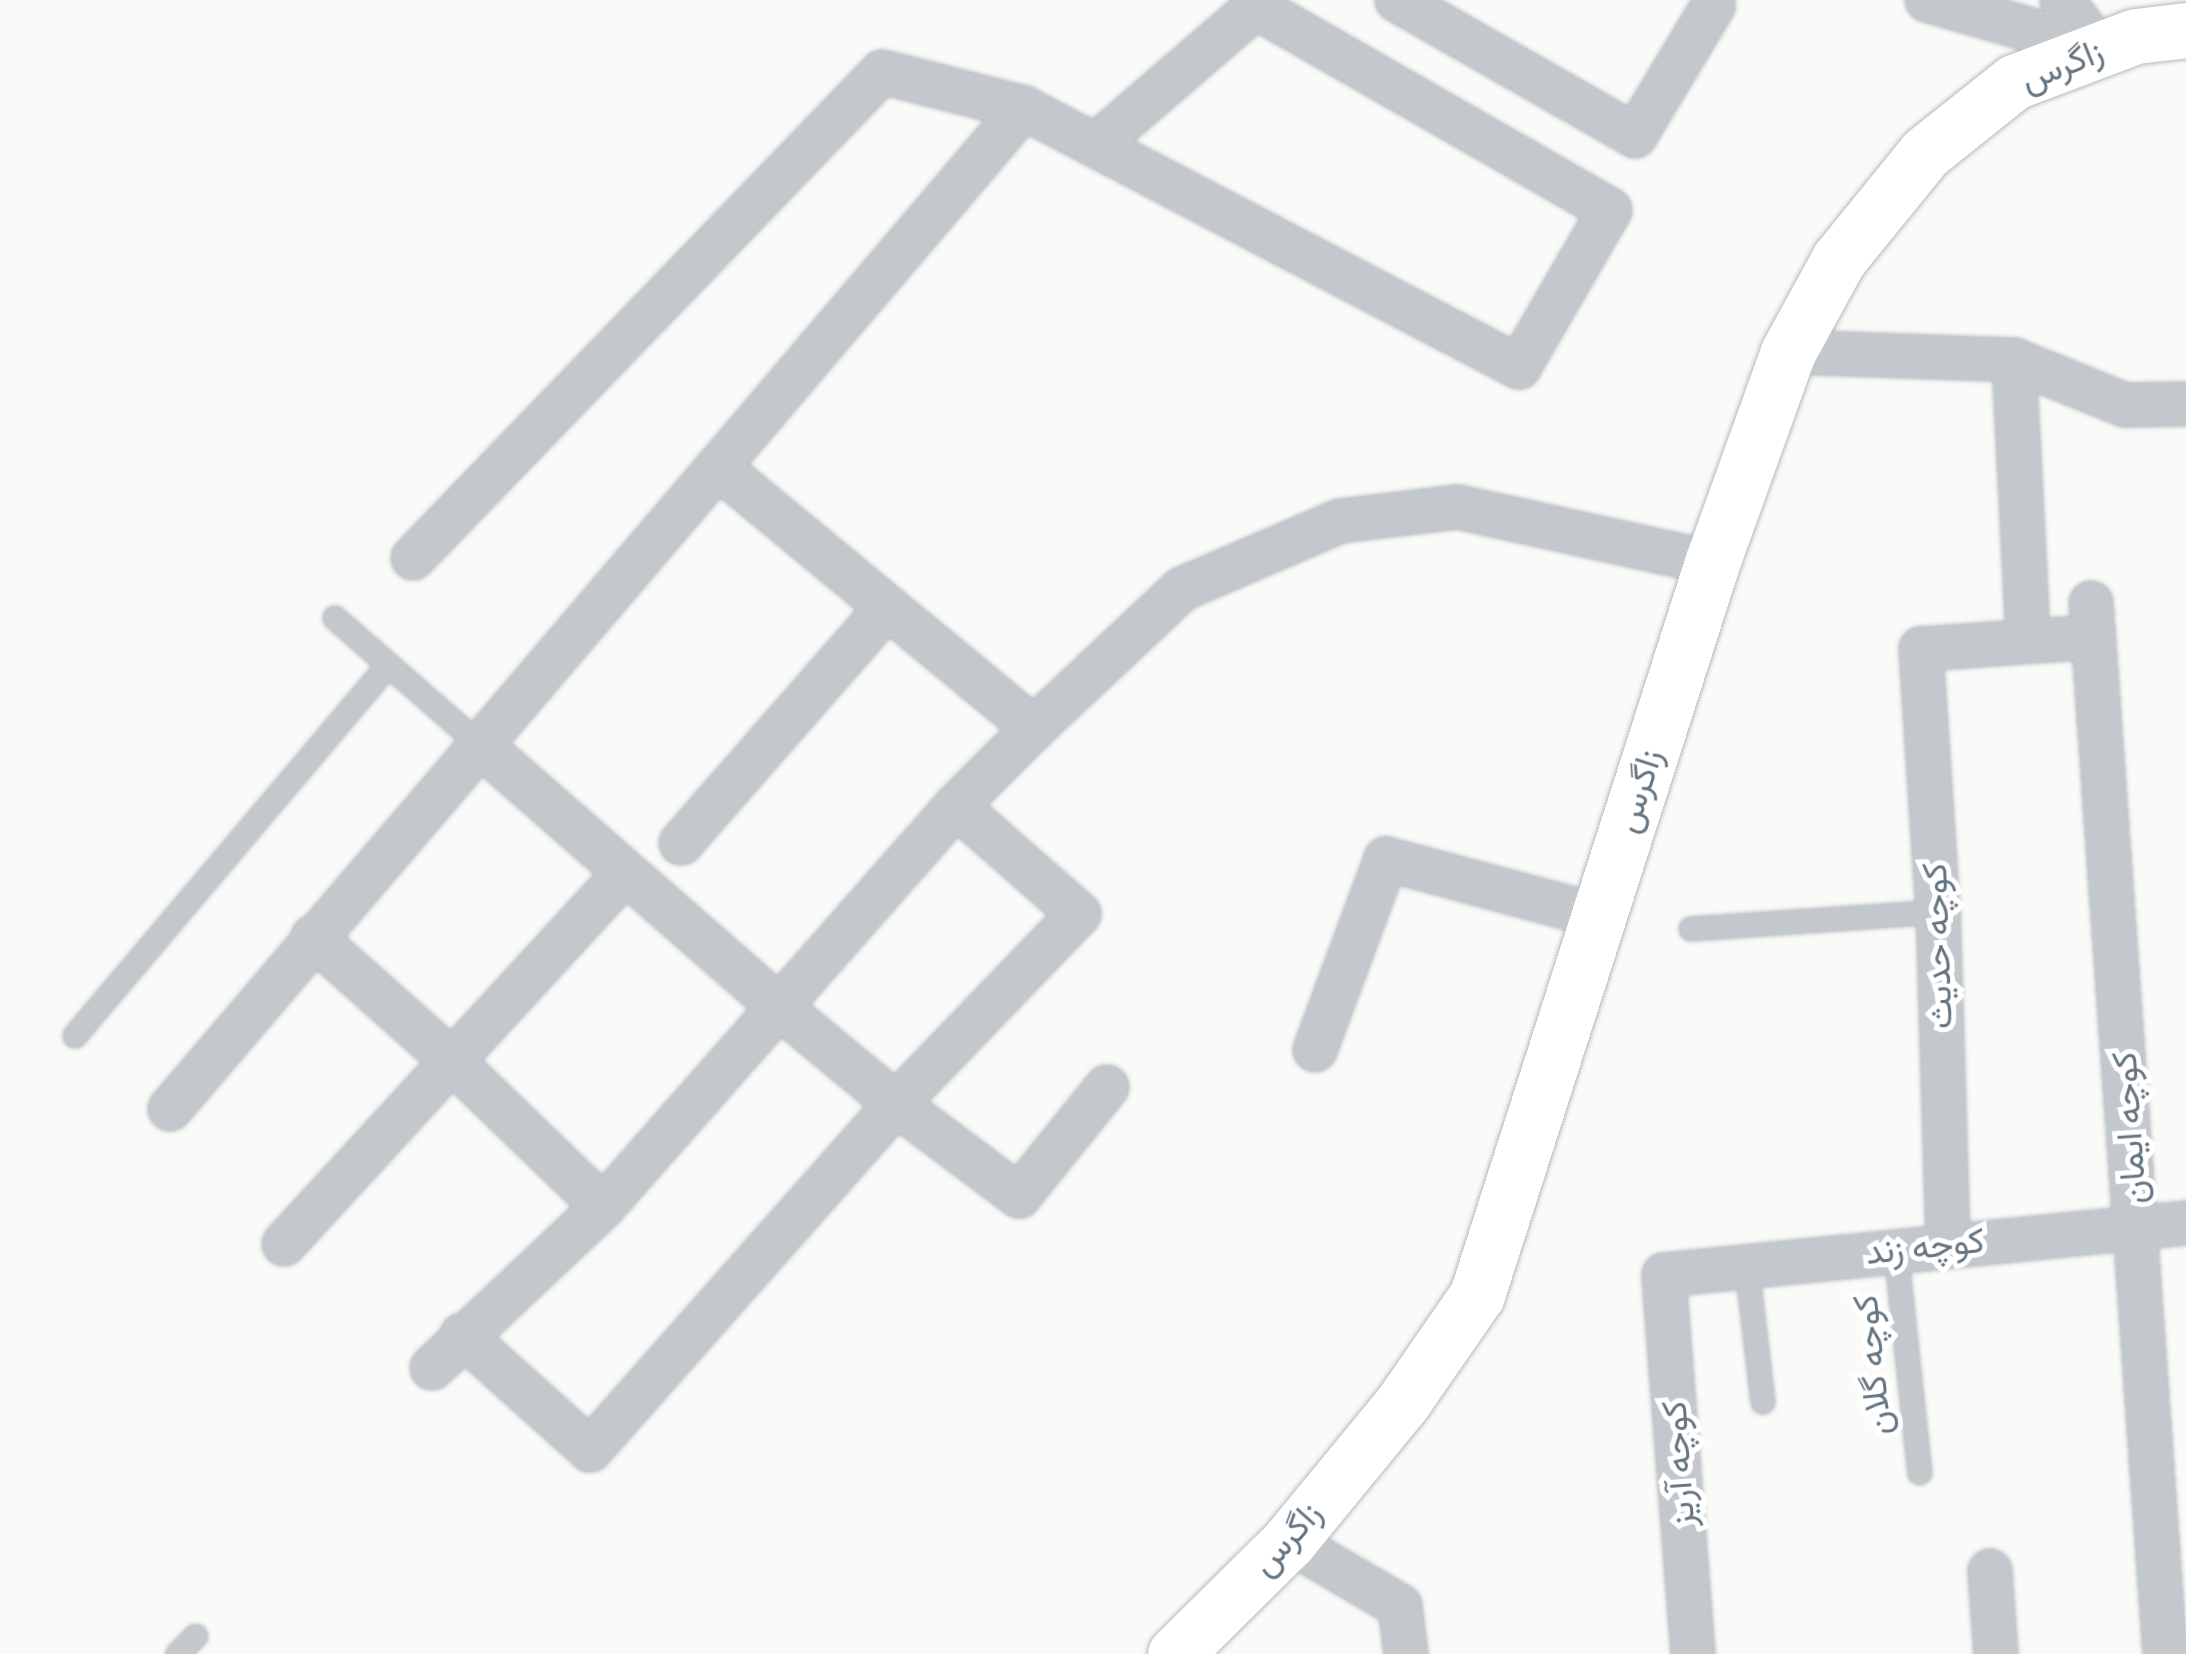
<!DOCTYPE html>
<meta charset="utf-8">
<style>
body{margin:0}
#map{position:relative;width:2186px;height:1654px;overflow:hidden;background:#fafaf8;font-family:"Roboto Condensed",Vazirmatn,sans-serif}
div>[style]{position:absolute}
.roads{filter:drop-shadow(0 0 2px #b3babf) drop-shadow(0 0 2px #b3babf)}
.lane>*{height:22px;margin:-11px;padding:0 11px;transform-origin:11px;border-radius:11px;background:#c3c8cc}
.street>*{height:42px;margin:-21px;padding:0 21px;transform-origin:21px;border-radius:21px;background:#c3c8cc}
.secondary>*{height:55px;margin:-27.5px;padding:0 27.5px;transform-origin:27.5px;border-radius:27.5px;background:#fff}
span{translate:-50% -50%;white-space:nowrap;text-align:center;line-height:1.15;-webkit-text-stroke:10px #fff;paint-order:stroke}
.street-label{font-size:35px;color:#657683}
</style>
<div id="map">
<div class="roads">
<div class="lane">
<i style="left:335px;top:618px;width:193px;rotate:41.2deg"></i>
<i style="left:1691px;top:929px;width:248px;rotate:-3.9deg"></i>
<i style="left:75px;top:1036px;width:485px;rotate:-49.8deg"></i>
<i style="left:1896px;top:1250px;width:224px;rotate:83.9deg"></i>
<i style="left:1747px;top:1266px;width:137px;rotate:83.3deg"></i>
<i style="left:178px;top:1654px;width:25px;rotate:-45deg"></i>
</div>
<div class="street">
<i style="left:1397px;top:0;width:274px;rotate:29.7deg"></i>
<i style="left:1635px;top:136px;width:152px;rotate:-59deg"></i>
<i style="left:1927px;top:0;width:180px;rotate:16.1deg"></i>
<i style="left:2100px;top:50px;width:63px;rotate:-127.2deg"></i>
<i style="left:1788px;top:352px;width:226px;rotate:2deg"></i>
<i style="left:2014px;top:360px;width:120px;rotate:22.1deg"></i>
<i style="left:2125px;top:405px;width:61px;rotate:-0.9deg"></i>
<i style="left:2014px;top:360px;width:281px;rotate:87.1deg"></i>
<i style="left:718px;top:467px;width:472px;rotate:-49.6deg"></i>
<i style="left:413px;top:558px;width:675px;rotate:-46.02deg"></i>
<i style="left:882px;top:72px;width:146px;rotate:14.2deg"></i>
<i style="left:1024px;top:108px;width:559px;rotate:27.62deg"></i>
<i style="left:1519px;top:367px;width:181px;rotate:-59.9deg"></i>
<i style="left:1610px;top:210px;width:408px;rotate:-150.2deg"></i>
<i style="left:1256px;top:7px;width:211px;rotate:139.2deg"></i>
<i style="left:2091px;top:603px;width:1054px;rotate:85.97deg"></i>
<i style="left:480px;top:745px;width:396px;rotate:41.2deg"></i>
<i style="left:778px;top:1006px;width:153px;rotate:39.7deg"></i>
<i style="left:896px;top:1104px;width:154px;rotate:36.8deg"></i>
<i style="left:1019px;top:1196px;width:140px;rotate:-51.1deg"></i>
<i style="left:681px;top:843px;width:313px;rotate:-48.8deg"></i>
<i style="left:313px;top:937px;width:186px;rotate:41.7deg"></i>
<i style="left:452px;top:1061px;width:210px;rotate:44deg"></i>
<i style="left:1315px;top:1050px;width:204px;rotate:-69.6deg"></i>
<i style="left:1386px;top:859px;width:220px;rotate:15deg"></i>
<i style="left:170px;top:1109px;width:844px;rotate:-49.52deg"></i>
<i style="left:718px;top:467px;width:410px;rotate:39.6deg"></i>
<i style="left:1034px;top:728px;width:203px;rotate:-43.2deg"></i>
<i style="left:1182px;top:589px;width:172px;rotate:-23.3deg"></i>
<i style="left:1340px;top:521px;width:119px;rotate:-6.8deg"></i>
<i style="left:1458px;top:507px;width:260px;rotate:12.4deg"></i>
<i style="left:284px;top:1244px;width:504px;rotate:-47.41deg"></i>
<i style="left:1948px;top:1244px;width:332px;rotate:-91.7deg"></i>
<i style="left:1938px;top:912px;width:264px;rotate:-93.7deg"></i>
<i style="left:1921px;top:649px;width:173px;rotate:-4deg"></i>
<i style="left:462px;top:1335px;width:172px;rotate:41.9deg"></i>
<i style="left:590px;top:1450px;width:462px;rotate:-48.5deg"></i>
<i style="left:896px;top:1104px;width:264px;rotate:-46.1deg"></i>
<i style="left:1079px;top:914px;width:164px;rotate:-138.7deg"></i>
<i style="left:432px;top:1368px;width:235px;rotate:-43.3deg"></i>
<i style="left:603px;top:1207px;width:534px;rotate:-48.64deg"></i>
<i style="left:956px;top:806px;width:110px;rotate:-45deg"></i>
<i style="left:1289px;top:1541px;width:129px;rotate:30.4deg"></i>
<i style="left:1400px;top:1606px;width:48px;rotate:82.9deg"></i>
<i style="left:1990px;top:1571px;width:83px;rotate:85.9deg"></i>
<i style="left:1693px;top:1654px;width:380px;rotate:-94.4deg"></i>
<i style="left:1664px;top:1275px;width:525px;rotate:-5.69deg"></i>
</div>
<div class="secondary">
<i style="left:1175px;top:1654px;width:161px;rotate:-44.7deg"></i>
<i style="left:1289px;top:1541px;width:180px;rotate:-50.6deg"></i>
<i style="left:1403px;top:1402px;width:130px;rotate:-55.3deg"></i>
<i style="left:1477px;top:1295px;width:769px;rotate:-72.2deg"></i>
<i style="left:1712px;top:563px;width:224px;rotate:-70.2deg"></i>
<i style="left:1788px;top:352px;width:106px;rotate:-61.3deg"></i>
<i style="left:1839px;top:259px;width:136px;rotate:-50.9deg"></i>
<i style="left:1925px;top:153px;width:114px;rotate:-38.6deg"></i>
<i style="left:2014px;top:82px;width:130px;rotate:-20.7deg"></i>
<i style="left:2136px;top:36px;width:50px;rotate:-6.8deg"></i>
</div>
</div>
<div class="street-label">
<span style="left:2062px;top:66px;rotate:-22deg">زاگرس</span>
<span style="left:1639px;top:791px;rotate:-72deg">زاگرس</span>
<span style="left:1938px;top:946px;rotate:-92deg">کوچه حدیث</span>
<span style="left:2130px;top:1128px;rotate:-94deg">کوچه ایمان</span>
<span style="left:1925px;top:1247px;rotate:-6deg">کوچه زند</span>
<span style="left:1873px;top:1365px;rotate:-96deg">کوچه گلان</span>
<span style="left:1679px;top:1464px;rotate:-94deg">کوچه آریز</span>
<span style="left:1287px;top:1539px;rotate:-48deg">زاگرس</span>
</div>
</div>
